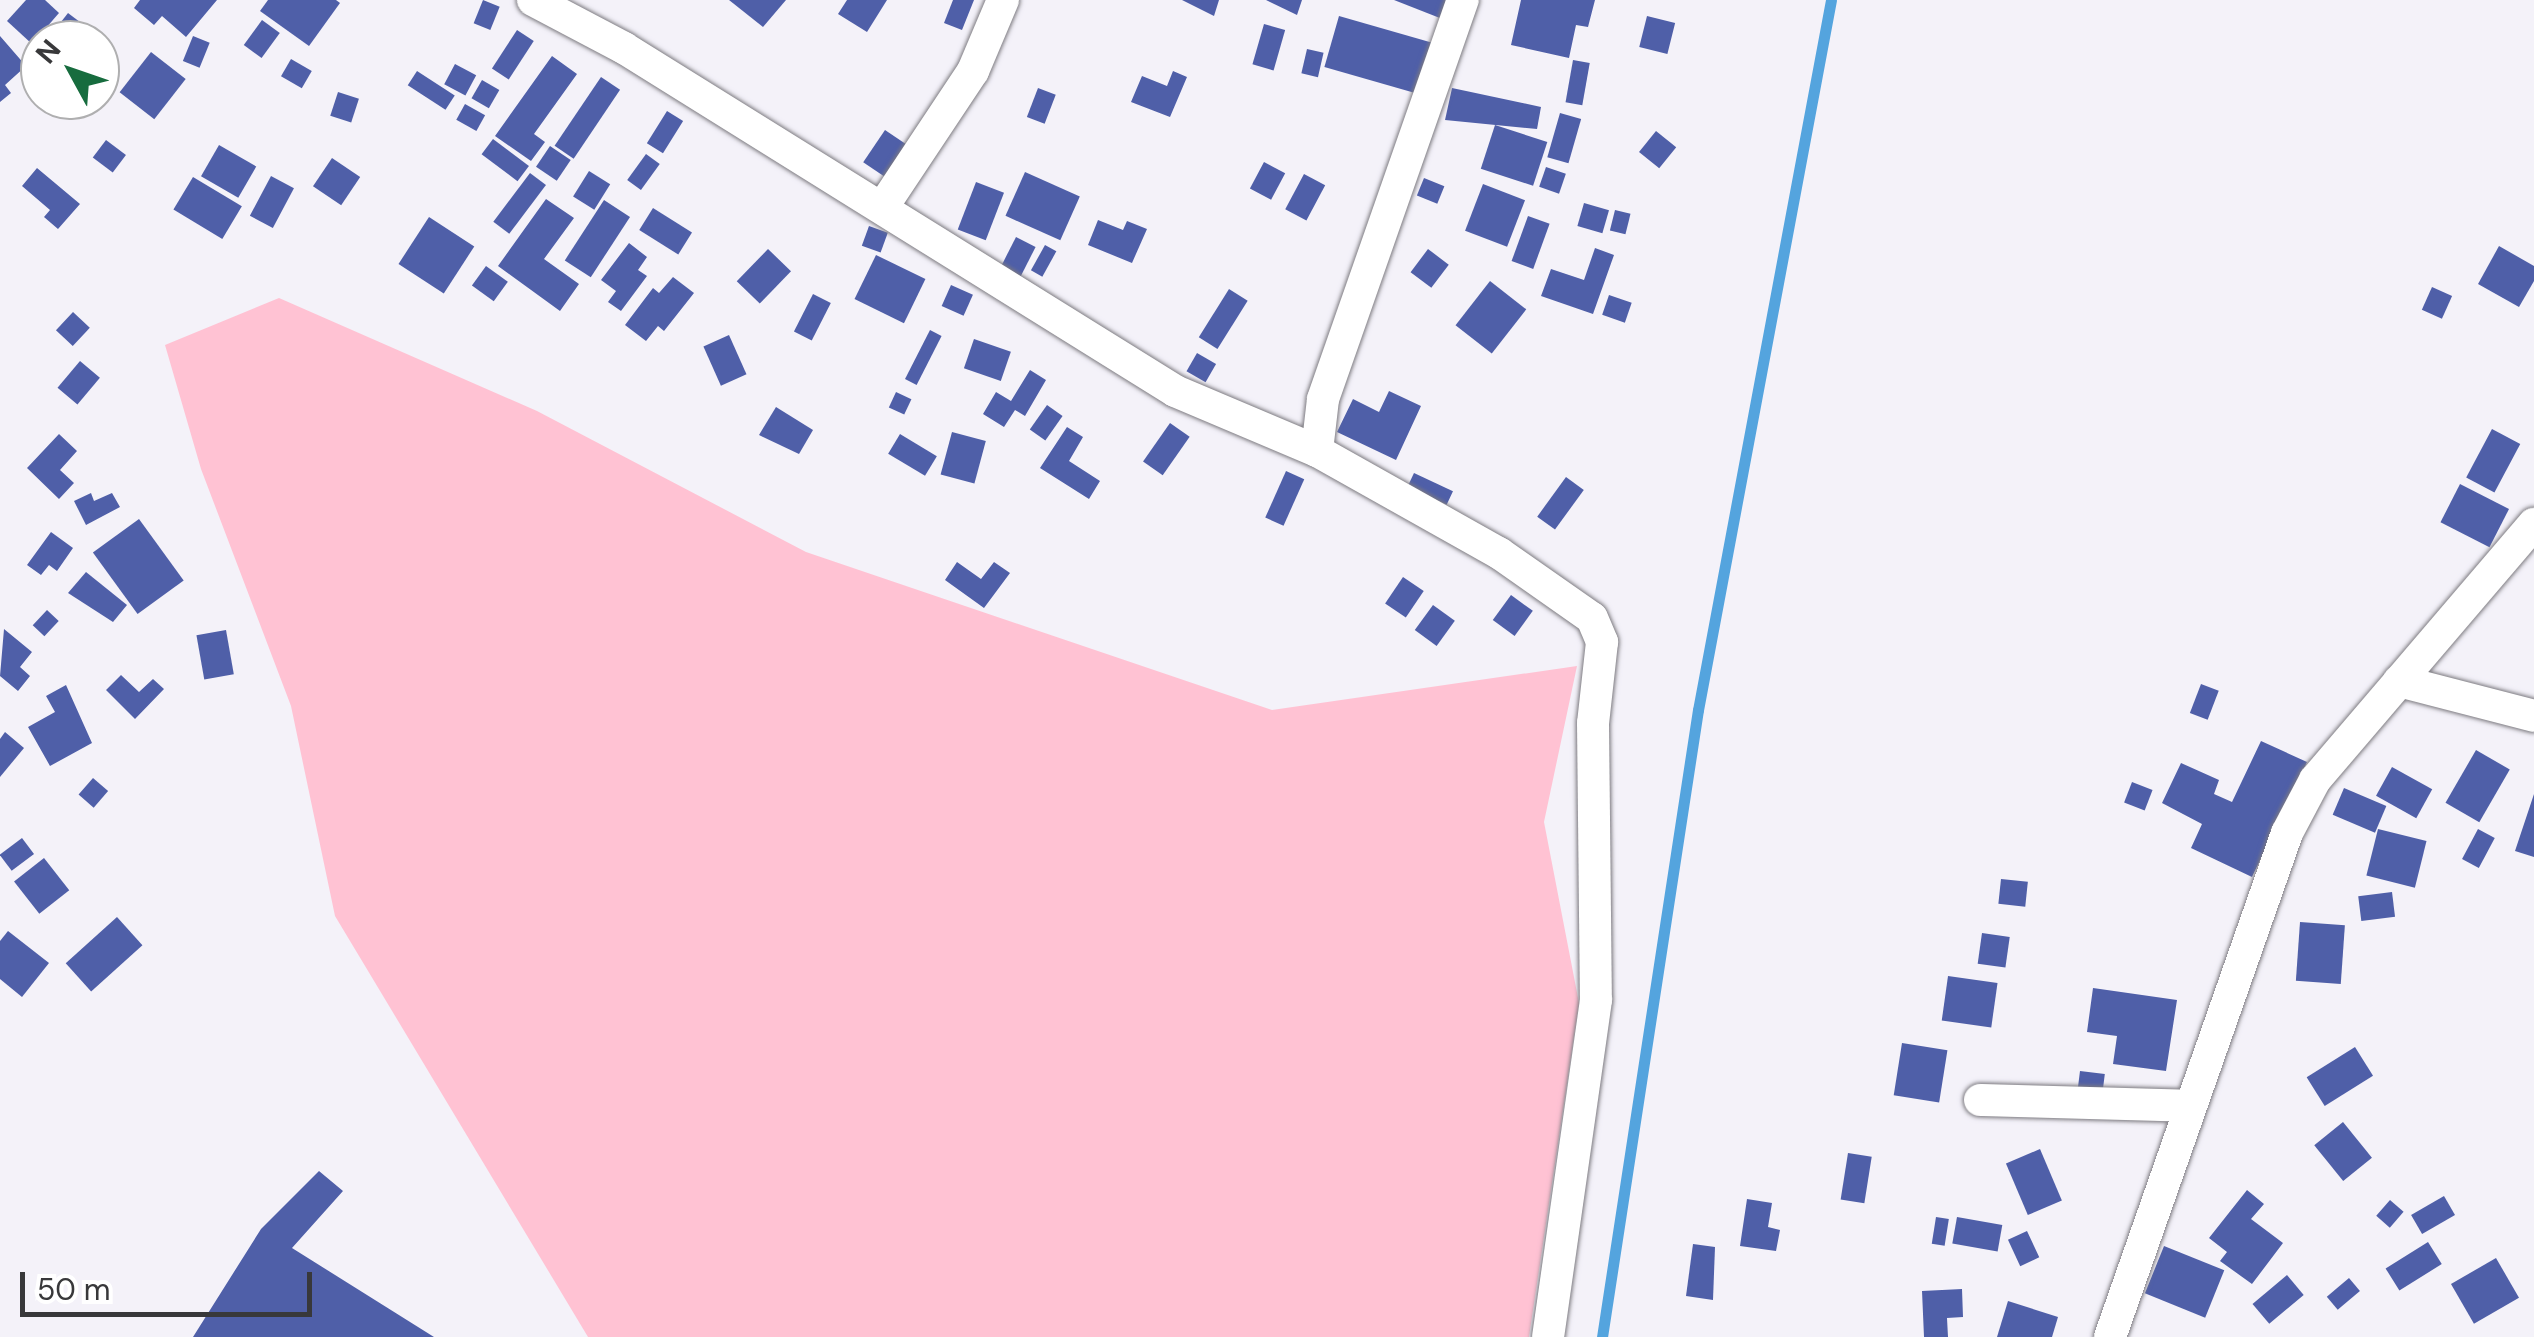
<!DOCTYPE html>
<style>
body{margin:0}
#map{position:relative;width:2534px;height:1337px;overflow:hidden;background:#f4f2f9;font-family:"DM Sans",sans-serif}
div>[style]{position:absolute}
.green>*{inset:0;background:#ffc2d3}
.stream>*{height:11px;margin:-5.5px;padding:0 5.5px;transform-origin:5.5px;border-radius:5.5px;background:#54a4de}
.building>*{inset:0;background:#4f5fa8;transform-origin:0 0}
.roads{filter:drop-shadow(0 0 2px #7d7b81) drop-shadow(0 0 2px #7d7b81)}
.minor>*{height:32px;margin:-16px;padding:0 16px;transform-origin:16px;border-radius:16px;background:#fff}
span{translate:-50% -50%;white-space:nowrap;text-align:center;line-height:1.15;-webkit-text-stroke:10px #fff;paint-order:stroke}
.north{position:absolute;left:20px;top:20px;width:100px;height:100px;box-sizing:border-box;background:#fff;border:2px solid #afafb0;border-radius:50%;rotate:310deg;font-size:28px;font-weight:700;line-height:40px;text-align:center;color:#38383a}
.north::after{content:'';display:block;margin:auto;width:35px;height:45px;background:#176c3e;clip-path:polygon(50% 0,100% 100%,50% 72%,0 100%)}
.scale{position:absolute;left:20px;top:1272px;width:292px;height:45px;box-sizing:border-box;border:5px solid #38383a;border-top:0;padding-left:12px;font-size:30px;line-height:35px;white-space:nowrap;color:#38383a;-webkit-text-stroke:8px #fff;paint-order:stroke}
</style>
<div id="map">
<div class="green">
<i style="clip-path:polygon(279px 298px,537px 411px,806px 552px,1272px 710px,1577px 666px,1544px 822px,1579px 1003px,1529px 1337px,588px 1337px,335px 916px,291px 706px,201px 469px,165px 345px)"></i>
</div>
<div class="stream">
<i style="left:1602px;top:1337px;width:634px;rotate:-81.3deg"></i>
<i style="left:1698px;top:710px;width:722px;rotate:-79.39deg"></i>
</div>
<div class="building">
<i style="clip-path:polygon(26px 0,45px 0,59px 13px,32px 44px,7px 21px)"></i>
<i style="clip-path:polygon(140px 0,217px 0,186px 37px,162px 16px,154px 25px,134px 8px)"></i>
<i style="clip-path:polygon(268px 0,336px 0,340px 3px,309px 46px,260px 11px)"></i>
<i style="left:483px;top:0;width:18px;height:25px;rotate:22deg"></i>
<i style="clip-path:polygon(729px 0,786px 0,763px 27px)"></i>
<i style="clip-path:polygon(847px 0,887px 0,867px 32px,838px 14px)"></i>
<i style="clip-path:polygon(953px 0,974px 0,962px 30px,944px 23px)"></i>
<i style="clip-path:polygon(1182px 0,1219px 0,1214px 16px)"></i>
<i style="clip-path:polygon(1266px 0,1302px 0,1297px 15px)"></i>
<i style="clip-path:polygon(1394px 0,1456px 0,1450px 22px)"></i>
<i style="clip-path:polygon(1521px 0,1595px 0,1588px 27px,1576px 25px,1569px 58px,1511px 45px)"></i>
<i style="clip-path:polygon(68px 13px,97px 35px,94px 40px,47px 40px)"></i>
<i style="left:1339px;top:16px;width:97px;height:53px;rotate:16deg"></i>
<i style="left:1647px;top:16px;width:29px;height:32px;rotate:14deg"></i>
<i style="left:262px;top:20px;width:22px;height:31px;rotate:36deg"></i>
<i style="left:1264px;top:24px;width:22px;height:42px;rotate:16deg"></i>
<i style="left:517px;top:30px;width:20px;height:46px;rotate:33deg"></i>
<i style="clip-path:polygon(0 36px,26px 66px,5px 85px,11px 93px,0 102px)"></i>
<i style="left:193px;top:36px;width:18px;height:27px;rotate:22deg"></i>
<i style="left:1307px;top:49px;width:17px;height:25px;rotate:13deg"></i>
<i style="left:151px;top:52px;width:44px;height:51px;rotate:38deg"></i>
<i style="clip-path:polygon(552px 56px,577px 74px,534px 134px,545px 142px,531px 161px,495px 136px)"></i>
<i style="left:291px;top:59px;width:24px;height:20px;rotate:30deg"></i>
<i style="left:1573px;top:60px;width:17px;height:43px;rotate:10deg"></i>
<i style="left:455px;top:64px;width:24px;height:23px;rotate:28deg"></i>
<i style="left:417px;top:71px;width:45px;height:17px;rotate:33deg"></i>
<i style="clip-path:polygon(1173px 71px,1187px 77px,1170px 117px,1131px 102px,1142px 76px,1167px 86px)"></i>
<i style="left:601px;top:77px;width:23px;height:83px;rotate:34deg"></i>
<i style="left:482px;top:80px;width:20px;height:21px;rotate:30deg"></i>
<i style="left:1038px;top:88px;width:19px;height:31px;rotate:21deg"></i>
<i style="clip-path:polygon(1452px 88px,1541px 107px,1537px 129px,1445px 120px)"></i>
<i style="left:338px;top:92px;width:22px;height:25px;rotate:18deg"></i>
<i style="left:465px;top:104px;width:23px;height:18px;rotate:29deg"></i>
<i style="left:667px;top:111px;width:19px;height:38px;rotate:32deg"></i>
<i style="left:1560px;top:113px;width:22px;height:46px;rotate:16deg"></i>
<i style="left:1495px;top:125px;width:55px;height:46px;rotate:18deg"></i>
<i style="left:885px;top:130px;width:30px;height:39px;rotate:34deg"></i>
<i style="left:1656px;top:131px;width:26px;height:27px;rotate:39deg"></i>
<i style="left:493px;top:139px;width:45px;height:19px;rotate:37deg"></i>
<i style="left:106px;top:140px;width:25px;height:22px;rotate:37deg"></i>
<i style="left:219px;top:145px;width:43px;height:36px;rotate:30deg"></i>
<i style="left:550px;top:146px;width:25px;height:25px;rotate:34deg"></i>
<i style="left:646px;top:154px;width:17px;height:32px;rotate:36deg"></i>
<i style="left:332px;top:158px;width:34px;height:34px;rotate:34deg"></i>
<i style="left:1264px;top:162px;width:24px;height:30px;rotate:28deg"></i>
<i style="left:1546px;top:167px;width:21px;height:21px;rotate:19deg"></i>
<i style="clip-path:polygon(37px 168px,80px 204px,58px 229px,44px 217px,50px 210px,22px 186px)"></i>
<i style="left:589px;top:171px;width:25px;height:30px;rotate:32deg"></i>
<i style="left:1025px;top:172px;width:60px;height:48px;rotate:24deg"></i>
<i style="left:530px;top:173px;width:20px;height:61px;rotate:37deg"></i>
<i style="left:1304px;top:174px;width:24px;height:40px;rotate:28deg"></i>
<i style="left:271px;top:176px;width:26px;height:45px;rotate:28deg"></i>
<i style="left:193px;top:177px;width:57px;height:38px;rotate:31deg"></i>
<i style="left:1424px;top:178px;width:22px;height:19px;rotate:22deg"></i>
<i style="left:976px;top:182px;width:30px;height:51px;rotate:21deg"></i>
<i style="left:1483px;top:184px;width:45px;height:50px;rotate:21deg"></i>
<i style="clip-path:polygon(546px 199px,574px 218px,544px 259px,579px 284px,560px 311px,498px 266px)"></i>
<i style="left:604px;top:200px;width:31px;height:72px;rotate:33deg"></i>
<i style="left:1584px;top:203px;width:26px;height:24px;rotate:16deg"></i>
<i style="left:653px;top:208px;width:46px;height:26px;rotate:32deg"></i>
<i style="left:1615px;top:210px;width:16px;height:21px;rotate:14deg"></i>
<i style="left:1528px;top:216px;width:23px;height:48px;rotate:20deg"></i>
<i style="left:429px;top:217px;width:54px;height:56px;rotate:33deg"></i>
<i style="clip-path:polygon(1098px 220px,1123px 230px,1127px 221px,1147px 229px,1132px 263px,1088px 245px)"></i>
<i style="left:869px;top:226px;width:20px;height:21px;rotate:20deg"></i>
<i style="left:1016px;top:237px;width:22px;height:33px;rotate:27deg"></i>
<i style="clip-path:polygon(629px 243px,647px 257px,638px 270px,647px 276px,621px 311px,608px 302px,616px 291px,601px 280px)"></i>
<i style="left:1045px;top:245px;width:13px;height:29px;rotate:29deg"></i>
<i style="clip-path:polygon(2499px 246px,2534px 266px,2534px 281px,2519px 307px,2478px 284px)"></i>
<i style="clip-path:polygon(1595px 248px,1614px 255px,1593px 314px,1541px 296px,1551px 269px,1584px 280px)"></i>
<i style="left:768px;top:249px;width:32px;height:45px;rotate:44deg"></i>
<i style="left:1428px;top:249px;width:26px;height:29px;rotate:37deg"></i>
<i style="left:876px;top:255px;width:55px;height:49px;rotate:26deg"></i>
<i style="left:486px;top:266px;width:27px;height:24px;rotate:36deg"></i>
<i style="clip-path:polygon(673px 277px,694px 293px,664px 331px,658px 326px,646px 341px,625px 325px,653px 288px,659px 293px)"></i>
<i style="left:1490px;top:281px;width:46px;height:56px;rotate:38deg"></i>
<i style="left:951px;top:285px;width:24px;height:23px;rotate:24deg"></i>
<i style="left:2432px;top:287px;width:22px;height:25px;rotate:24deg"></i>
<i style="left:1229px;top:289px;width:22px;height:57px;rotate:32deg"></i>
<i style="left:813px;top:294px;width:20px;height:42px;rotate:27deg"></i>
<i style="left:1609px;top:295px;width:24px;height:21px;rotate:19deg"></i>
<i style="left:73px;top:312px;width:23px;height:25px;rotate:43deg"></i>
<i style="left:930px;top:330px;width:13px;height:55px;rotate:27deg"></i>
<i style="left:729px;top:335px;width:43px;height:28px;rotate:66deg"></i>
<i style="left:974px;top:339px;width:39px;height:31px;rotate:19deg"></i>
<i style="left:1197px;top:353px;width:22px;height:21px;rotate:30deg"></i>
<i style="left:80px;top:361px;width:26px;height:35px;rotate:40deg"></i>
<i style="clip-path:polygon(1030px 370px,1046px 380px,1025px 416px,1015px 410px,1004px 427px,983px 414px,996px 392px,1011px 401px)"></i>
<i style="clip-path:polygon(1389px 391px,1421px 406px,1396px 460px,1337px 432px,1353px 399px,1379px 412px)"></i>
<i style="left:896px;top:392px;width:17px;height:17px;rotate:25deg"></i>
<i style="left:1047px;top:405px;width:19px;height:30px;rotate:35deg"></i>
<i style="clip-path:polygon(776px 407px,813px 430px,799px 454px,759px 435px)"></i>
<i style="left:1170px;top:423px;width:24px;height:47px;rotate:35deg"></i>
<i style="clip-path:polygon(1067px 427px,1083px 437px,1069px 461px,1100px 481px,1089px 499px,1040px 468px)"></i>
<i style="left:2492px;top:429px;width:32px;height:55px;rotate:28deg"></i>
<i style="left:952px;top:432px;width:35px;height:44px;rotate:15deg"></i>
<i style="clip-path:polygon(59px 434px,77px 451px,60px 470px,74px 483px,59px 499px,27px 468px)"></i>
<i style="left:900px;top:434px;width:43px;height:23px;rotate:31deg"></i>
<i style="left:1286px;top:471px;width:20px;height:51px;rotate:24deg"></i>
<i style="left:1414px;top:473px;width:43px;height:15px;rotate:25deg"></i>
<i style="left:1566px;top:477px;width:22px;height:49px;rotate:36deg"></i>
<i style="left:2460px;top:484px;width:55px;height:43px;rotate:27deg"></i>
<i style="clip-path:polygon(91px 493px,94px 501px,112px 493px,120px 507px,86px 525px,74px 501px)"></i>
<i style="left:139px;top:519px;width:76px;height:57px;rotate:54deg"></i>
<i style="clip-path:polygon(51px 532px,73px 548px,57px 571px,49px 565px,41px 575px,27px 565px)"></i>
<i style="clip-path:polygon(957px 562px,981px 579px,994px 562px,1010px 573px,984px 608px,945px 580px)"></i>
<i style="clip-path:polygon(86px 572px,127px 605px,113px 622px,68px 593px)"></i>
<i style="left:1403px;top:577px;width:25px;height:32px;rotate:34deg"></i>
<i style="left:1511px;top:595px;width:27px;height:31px;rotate:36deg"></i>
<i style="left:1433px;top:605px;width:27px;height:31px;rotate:36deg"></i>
<i style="left:47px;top:610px;width:16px;height:21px;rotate:43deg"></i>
<i style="clip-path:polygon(4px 629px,32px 652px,20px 667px,30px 676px,18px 691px,0 676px)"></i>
<i style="left:226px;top:630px;width:45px;height:30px;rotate:80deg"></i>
<i style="clip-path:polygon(121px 675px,139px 692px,153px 679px,164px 689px,135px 719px,106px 690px)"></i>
<i style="left:2201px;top:684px;width:19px;height:31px;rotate:21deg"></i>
<i style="clip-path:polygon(66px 685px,92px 743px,50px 766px,28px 727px,55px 712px,46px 696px)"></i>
<i style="clip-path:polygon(5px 732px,24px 748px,0 777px,0 739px)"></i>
<i style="clip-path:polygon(2261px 741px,2307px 762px,2252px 877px,2191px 848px,2202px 824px,2162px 803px,2181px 763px,2219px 780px,2214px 794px,2232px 802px)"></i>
<i style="left:2476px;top:750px;width:39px;height:61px;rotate:30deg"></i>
<i style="left:2392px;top:767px;width:46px;height:33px;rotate:29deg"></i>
<i style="left:93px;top:778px;width:20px;height:22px;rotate:41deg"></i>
<i style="left:2132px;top:782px;width:22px;height:22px;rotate:21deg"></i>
<i style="left:2344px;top:788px;width:46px;height:29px;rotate:23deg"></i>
<i style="clip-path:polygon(2534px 794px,2534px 857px,2515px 851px)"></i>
<i style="left:2378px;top:829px;width:50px;height:48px;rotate:14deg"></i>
<i style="left:2478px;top:829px;width:19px;height:34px;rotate:28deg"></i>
<i style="left:22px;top:838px;width:20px;height:28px;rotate:53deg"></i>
<i style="left:44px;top:858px;width:41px;height:38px;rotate:52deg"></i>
<i style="left:2001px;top:879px;width:27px;height:25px;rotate:6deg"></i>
<i style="left:2392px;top:892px;width:25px;height:34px;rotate:83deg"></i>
<i style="left:117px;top:917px;width:38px;height:69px;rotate:48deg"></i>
<i style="left:2300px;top:922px;width:45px;height:59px;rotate:4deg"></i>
<i style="clip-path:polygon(8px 931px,49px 963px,22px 997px,0 979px,0 941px)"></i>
<i style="left:1982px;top:933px;width:28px;height:31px;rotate:8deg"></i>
<i style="left:1948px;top:976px;width:50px;height:45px;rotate:8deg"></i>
<i style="clip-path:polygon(2093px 988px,2177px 1000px,2166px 1071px,2113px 1064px,2117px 1036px,2087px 1032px)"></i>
<i style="left:1902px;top:1043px;width:46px;height:53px;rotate:9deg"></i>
<i style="left:2355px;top:1047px;width:34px;height:57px;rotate:58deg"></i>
<i style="left:2080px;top:1071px;width:25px;height:24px;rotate:7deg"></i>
<i style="left:2343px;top:1122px;width:46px;height:37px;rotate:51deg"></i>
<i style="left:2040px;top:1149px;width:56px;height:37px;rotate:67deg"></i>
<i style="left:1848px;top:1153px;width:24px;height:47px;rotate:9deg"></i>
<i style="clip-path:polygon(319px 1171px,343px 1191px,292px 1248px,434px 1337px,193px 1337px,261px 1229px)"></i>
<i style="clip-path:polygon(2247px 1190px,2264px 1204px,2251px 1219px,2283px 1243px,2252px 1284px,2220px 1261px,2227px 1252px,2209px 1238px)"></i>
<i style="left:2444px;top:1196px;width:22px;height:38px;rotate:60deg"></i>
<i style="clip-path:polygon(1747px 1199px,1772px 1203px,1768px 1227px,1780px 1230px,1776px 1251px,1740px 1246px)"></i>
<i style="left:2390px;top:1200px;width:18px;height:21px;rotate:41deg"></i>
<i style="left:1936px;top:1217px;width:13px;height:27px;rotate:9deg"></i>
<i style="left:1957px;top:1217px;width:46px;height:27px;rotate:10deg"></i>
<i style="left:2027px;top:1231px;width:29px;height:21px;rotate:65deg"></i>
<i style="left:2428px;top:1242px;width:26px;height:50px;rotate:58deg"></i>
<i style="clip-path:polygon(1693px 1244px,1715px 1247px,1713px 1300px,1686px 1296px)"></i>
<i style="left:2164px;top:1246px;width:65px;height:51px;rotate:22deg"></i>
<i style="left:2496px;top:1258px;width:46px;height:52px;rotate:60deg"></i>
<i style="left:2287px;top:1275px;width:26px;height:45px;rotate:50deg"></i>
<i style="left:2349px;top:1278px;width:17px;height:29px;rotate:50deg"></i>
<i style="clip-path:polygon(1962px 1289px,1963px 1317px,1947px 1318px,1948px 1337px,1924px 1337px,1922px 1291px)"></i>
<i style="clip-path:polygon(2008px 1301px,2058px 1317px,2052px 1337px,1997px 1337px)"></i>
</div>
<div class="roads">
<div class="minor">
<i style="left:533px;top:0;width:103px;rotate:27.8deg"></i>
<i style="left:624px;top:48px;width:649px;rotate:31.9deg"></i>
<i style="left:1175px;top:391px;width:154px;rotate:22.9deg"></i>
<i style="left:1317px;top:451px;width:52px;rotate:-83.4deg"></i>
<i style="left:1323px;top:399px;width:423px;rotate:-70.7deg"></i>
<i style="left:882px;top:208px;width:164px;rotate:-56.4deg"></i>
<i style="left:973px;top:71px;width:77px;rotate:-67.1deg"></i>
<i style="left:1317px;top:451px;width:209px;rotate:29.3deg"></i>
<i style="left:1499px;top:553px;width:113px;rotate:35deg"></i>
<i style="left:1592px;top:618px;width:26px;rotate:67deg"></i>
<i style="left:1602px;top:642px;width:81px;rotate:96.3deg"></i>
<i style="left:1593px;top:723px;width:277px;rotate:89.4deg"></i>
<i style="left:1596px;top:1000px;width:340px;rotate:98.1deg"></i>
<i style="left:2399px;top:681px;width:139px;rotate:14.5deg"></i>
<i style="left:1980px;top:1100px;width:210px;rotate:1.6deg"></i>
<i style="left:2110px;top:1337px;width:534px;rotate:-70.65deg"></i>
<i style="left:2287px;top:833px;width:60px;rotate:-62.2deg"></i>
<i style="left:2315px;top:780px;width:337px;rotate:-49.5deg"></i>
</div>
</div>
<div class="north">N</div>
<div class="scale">50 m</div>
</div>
